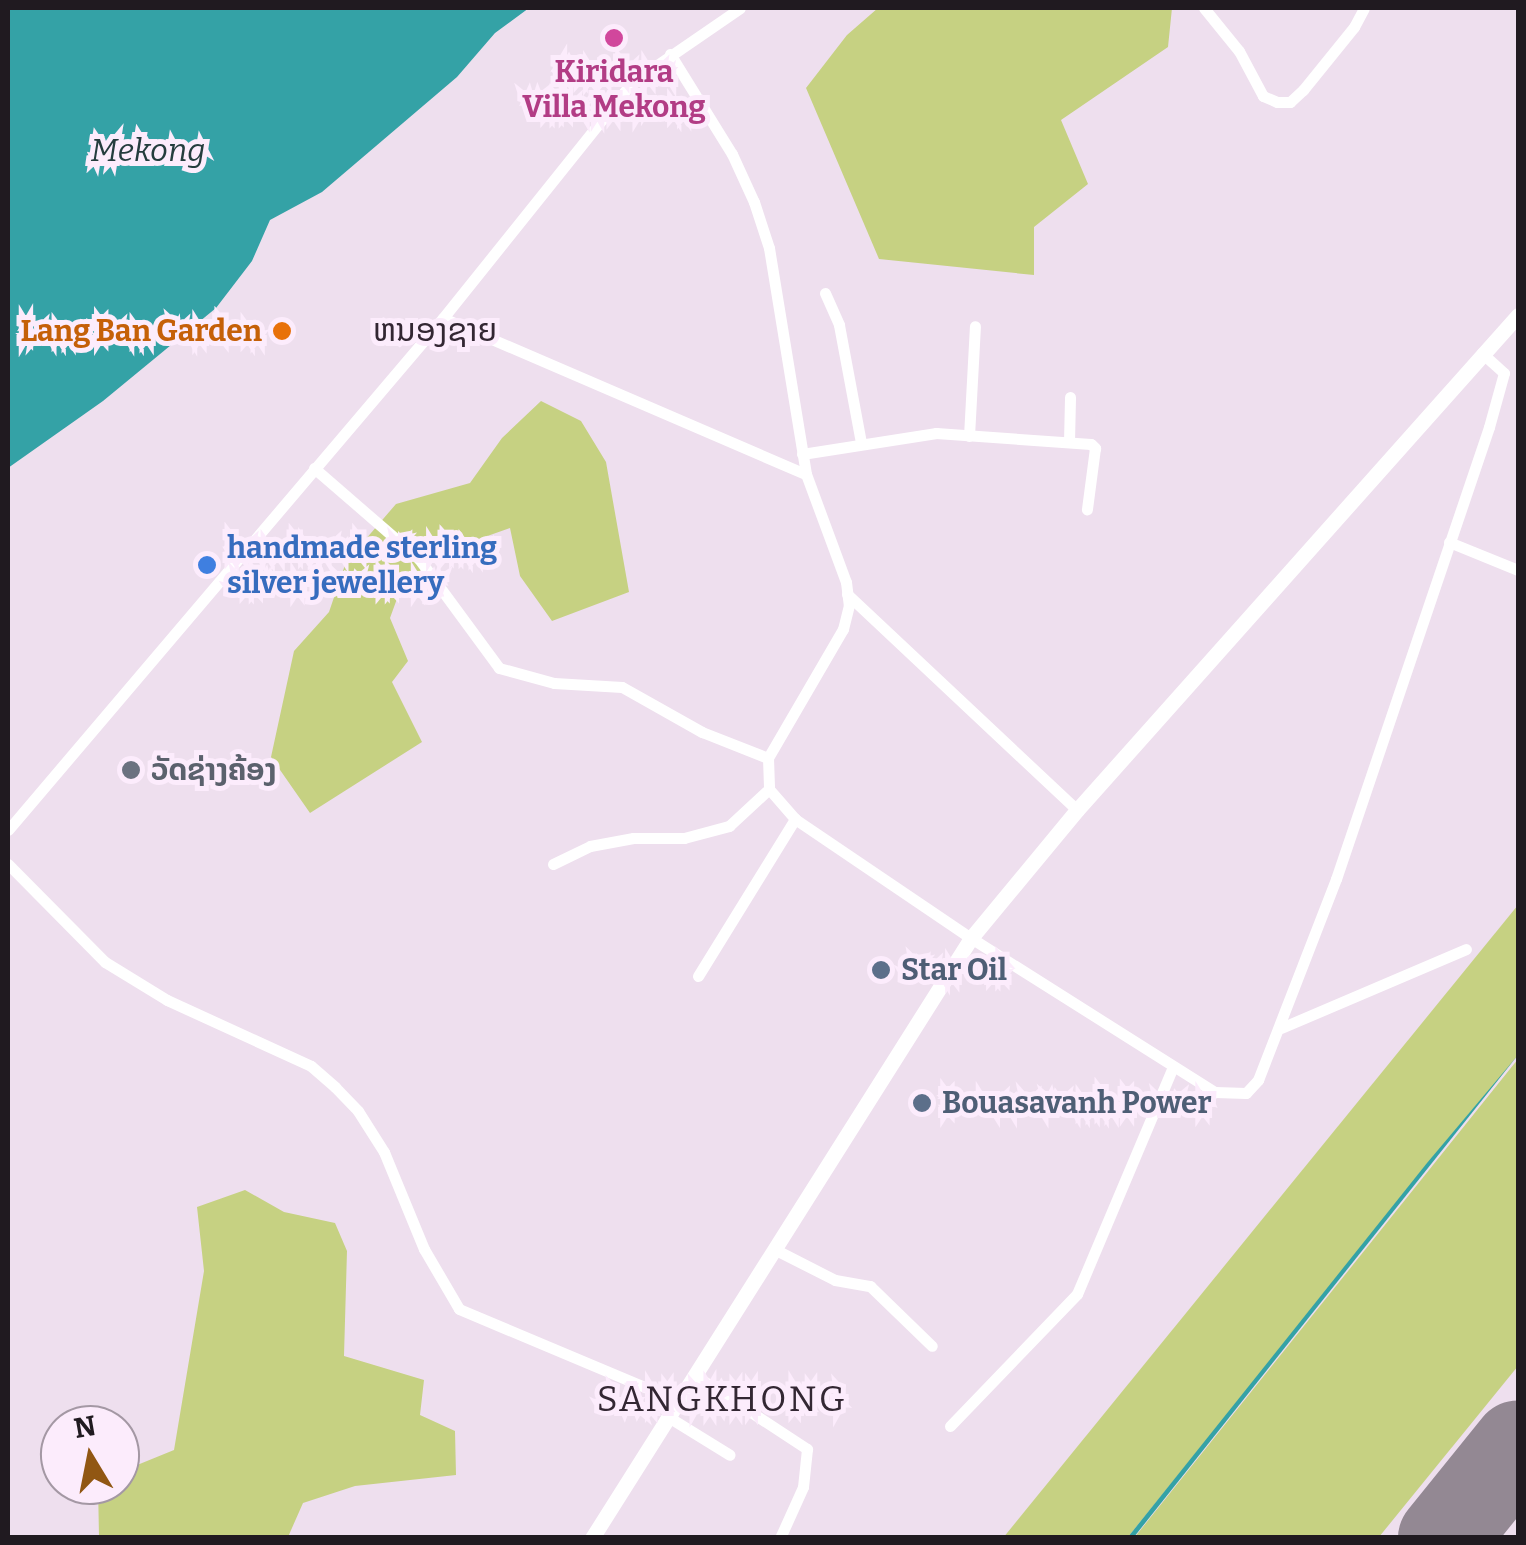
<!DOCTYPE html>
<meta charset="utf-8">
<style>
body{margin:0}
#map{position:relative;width:1526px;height:1545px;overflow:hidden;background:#eedfee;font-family:Bitter,"Noto Sans Lao",serif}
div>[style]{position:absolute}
.green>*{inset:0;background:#c6d182}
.water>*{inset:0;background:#34a2a6}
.taxiway>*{height:38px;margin:-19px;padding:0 19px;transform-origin:19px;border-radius:19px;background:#938893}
.runway>*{height:90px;margin:-45px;padding:0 45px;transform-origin:45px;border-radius:45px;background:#938893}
.street>*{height:11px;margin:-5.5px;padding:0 5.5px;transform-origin:5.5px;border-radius:5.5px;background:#fff}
.secondary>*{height:15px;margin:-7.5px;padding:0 7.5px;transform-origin:7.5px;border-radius:7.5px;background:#fff}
.dots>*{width:28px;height:28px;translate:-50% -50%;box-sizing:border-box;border:5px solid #fcecfc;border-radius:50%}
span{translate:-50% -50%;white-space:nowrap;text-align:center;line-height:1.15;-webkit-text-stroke:10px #fcecfc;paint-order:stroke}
.hotel-label{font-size:30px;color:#b23c85;font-weight:700}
.food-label{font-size:30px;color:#c56008;font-weight:700}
.right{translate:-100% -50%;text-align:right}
.shop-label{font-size:30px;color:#366cbe;font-weight:700}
.left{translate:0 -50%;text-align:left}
.worship-label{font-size:30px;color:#5b616d;font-weight:700}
.service-label{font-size:30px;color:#4e5e75;font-weight:700}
.water-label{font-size:32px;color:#253d3e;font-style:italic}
.neighbourhood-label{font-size:32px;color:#332733}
.quarter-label{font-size:35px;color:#332733;letter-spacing:2.5px}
.frame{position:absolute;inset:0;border:10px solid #201a20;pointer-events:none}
.north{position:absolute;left:40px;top:1405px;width:100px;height:100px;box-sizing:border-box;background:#fcecfc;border:2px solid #a498a4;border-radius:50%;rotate:350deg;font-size:28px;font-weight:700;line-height:40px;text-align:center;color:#201a20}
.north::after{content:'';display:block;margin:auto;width:35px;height:45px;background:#915713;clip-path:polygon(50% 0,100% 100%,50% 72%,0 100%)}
</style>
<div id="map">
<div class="green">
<i style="clip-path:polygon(878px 8px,1172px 8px,1168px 47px,1061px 120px,1088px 184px,1034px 227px,1034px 275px,879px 259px,806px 88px,847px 35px)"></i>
<i style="clip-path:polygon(541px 401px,581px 421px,606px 462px,629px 592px,552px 621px,520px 576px,510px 528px,445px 551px,402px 585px,390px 618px,408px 661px,392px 682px,422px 742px,310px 813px,271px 757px,294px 651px,329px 612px,346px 562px,396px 504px,470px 483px,502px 438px)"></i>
<i style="clip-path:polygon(1518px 905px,1518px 1055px,1128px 1537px,1003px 1538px)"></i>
<i style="clip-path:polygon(1518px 1059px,1518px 1366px,1379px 1537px,1134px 1538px)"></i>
<i style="clip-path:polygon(245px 1190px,284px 1212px,335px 1223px,347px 1251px,344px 1356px,424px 1380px,420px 1415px,455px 1431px,456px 1475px,355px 1486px,303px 1503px,288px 1537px,99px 1537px,98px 1485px,120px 1485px,120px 1472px,174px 1450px,204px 1271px,197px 1207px)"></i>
</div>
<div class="water">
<i style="clip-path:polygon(8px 8px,529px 8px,495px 33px,457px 77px,322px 192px,270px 220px,252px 261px,216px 308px,103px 401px,8px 468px)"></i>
<i style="clip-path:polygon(1518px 1055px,1134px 1537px,1128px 1537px,1427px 1163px)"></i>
</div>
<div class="taxiway">
<i style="left:1433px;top:1538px;width:23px;rotate:-31deg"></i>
<i style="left:1473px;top:1538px;width:66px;rotate:-73.2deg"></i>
<i style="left:1492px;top:1475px;width:22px;rotate:-47deg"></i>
</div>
<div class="runway">
<i style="left:1443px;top:1538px;width:119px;rotate:-51.1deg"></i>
</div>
<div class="street">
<i style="left:1204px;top:8px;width:55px;rotate:50.9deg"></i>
<i style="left:1239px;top:51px;width:51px;rotate:61.9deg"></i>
<i style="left:1263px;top:96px;width:15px;rotate:23deg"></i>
<i style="left:1277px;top:102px;width:13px"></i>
<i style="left:1290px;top:102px;width:18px;rotate:-43deg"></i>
<i style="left:1303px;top:90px;width:81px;rotate:-51deg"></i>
<i style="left:1354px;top:27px;width:21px;rotate:-62deg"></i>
<i style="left:670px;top:54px;width:118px;rotate:58.2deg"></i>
<i style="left:732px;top:154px;width:53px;rotate:65.4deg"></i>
<i style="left:754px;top:202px;width:48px;rotate:71.9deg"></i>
<i style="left:769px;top:248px;width:229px;rotate:80.7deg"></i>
<i style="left:806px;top:474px;width:115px;rotate:69.7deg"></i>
<i style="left:846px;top:582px;width:23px;rotate:83deg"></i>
<i style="left:849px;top:605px;width:25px;rotate:104deg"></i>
<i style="left:843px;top:629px;width:149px;rotate:120.2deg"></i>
<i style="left:768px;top:758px;width:31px;rotate:88deg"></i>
<i style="left:769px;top:789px;width:40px;rotate:49deg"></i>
<i style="left:795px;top:819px;width:212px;rotate:34.1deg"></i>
<i style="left:971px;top:938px;width:289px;rotate:32.3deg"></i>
<i style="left:1215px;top:1092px;width:31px;rotate:2deg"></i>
<i style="left:1246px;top:1093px;width:18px;rotate:-47deg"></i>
<i style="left:1258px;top:1080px;width:216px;rotate:-68.8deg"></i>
<i style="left:1336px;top:879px;width:477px;rotate:-71.3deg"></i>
<i style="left:1489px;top:427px;width:56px;rotate:-74.5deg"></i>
<i style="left:1504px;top:373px;width:30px;rotate:-138deg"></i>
<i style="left:825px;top:293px;width:35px;rotate:66deg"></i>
<i style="left:839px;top:325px;width:120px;rotate:79.4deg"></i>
<i style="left:443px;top:318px;width:395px;rotate:23.3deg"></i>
<i style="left:969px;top:436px;width:110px;rotate:-86.9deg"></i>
<i style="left:1069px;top:442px;width:45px;rotate:-88.7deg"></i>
<i style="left:802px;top:454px;width:136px;rotate:-8.9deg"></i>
<i style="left:936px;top:433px;width:155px;rotate:4.1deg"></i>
<i style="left:1091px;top:444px;width:6px;rotate:45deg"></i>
<i style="left:1095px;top:448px;width:62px;rotate:97.5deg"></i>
<i style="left:314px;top:468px;width:139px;rotate:40.9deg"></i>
<i style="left:419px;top:559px;width:135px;rotate:53.7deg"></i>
<i style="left:499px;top:668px;width:57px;rotate:15.3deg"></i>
<i style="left:554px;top:683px;width:68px;rotate:3.4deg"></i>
<i style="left:622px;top:687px;width:92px;rotate:29.4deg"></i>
<i style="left:702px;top:732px;width:71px;rotate:21.5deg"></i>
<i style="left:1449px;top:542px;width:74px;rotate:22.1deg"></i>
<i style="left:847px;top:594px;width:316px;rotate:43.2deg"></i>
<i style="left:8px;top:830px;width:672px;rotate:-49.65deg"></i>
<i style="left:443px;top:318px;width:301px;rotate:-51.3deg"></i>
<i style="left:631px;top:83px;width:132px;rotate:-34.5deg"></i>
<i style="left:8px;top:864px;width:138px;rotate:45.3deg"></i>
<i style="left:105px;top:962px;width:73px;rotate:31.5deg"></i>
<i style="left:167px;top:1000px;width:158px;rotate:24.6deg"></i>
<i style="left:311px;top:1066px;width:32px;rotate:41deg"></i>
<i style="left:335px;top:1087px;width:33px;rotate:46deg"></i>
<i style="left:358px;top:1111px;width:49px;rotate:57.6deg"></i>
<i style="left:384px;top:1152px;width:105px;rotate:67.6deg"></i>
<i style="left:424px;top:1249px;width:69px;rotate:59.7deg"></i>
<i style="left:459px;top:1309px;width:240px;rotate:22.8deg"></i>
<i style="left:553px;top:864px;width:41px;rotate:-25.9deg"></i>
<i style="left:590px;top:846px;width:44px;rotate:-10.5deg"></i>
<i style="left:633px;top:838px;width:51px"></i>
<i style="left:684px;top:838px;width:47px;rotate:-14.9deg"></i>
<i style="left:729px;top:826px;width:54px;rotate:-42.8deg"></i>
<i style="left:698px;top:976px;width:185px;rotate:-58.3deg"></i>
<i style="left:1281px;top:1028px;width:201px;rotate:-23.1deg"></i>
<i style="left:776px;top:1250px;width:66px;rotate:27deg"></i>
<i style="left:835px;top:1280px;width:36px;rotate:10deg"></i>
<i style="left:870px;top:1286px;width:86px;rotate:44.1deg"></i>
<i style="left:696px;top:1376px;width:133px;rotate:33.3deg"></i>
<i style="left:807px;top:1449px;width:38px;rotate:96deg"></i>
<i style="left:803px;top:1487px;width:56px;rotate:114.3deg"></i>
<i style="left:670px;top:1418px;width:70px;rotate:31.7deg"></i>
<i style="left:950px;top:1426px;width:183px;rotate:-46.1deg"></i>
<i style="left:1077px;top:1294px;width:246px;rotate:-67.1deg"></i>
</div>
<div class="secondary">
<i style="left:592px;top:1538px;width:710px;rotate:-57.72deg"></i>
<i style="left:971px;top:938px;width:166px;rotate:-50.4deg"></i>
<i style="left:1077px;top:810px;width:663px;rotate:-48.3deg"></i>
</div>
<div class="dots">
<i style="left:614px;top:38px;background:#d1479c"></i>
<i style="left:282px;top:331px;background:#e8710a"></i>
<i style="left:207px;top:565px;background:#3f7fe0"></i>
<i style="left:131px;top:770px;background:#6b7280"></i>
<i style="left:881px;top:970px;background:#5c6f8a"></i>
<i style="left:922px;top:1103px;background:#5c6f8a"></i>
</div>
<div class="hotel-label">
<span style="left:614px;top:89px">Kiridara<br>Villa Mekong</span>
</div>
<div class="food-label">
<span class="right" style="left:262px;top:331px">Lang Ban Garden</span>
</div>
<div class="shop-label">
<span class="left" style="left:227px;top:565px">handmade sterling<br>silver jewellery</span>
</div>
<div class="worship-label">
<span class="left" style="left:151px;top:770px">ວັດຊ່າງຄ້ອງ</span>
</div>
<div class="service-label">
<span class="left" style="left:901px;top:970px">Star Oil</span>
<span class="left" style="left:942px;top:1103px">Bouasavanh Power</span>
</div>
<div class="water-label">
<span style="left:148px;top:150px">Mekong</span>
</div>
<div class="neighbourhood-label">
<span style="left:435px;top:330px">ຫນອງຊາຍ</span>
</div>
<div class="quarter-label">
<span style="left:722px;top:1399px">SANGKHONG</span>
</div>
<div class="frame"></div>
<div class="north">N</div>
</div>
